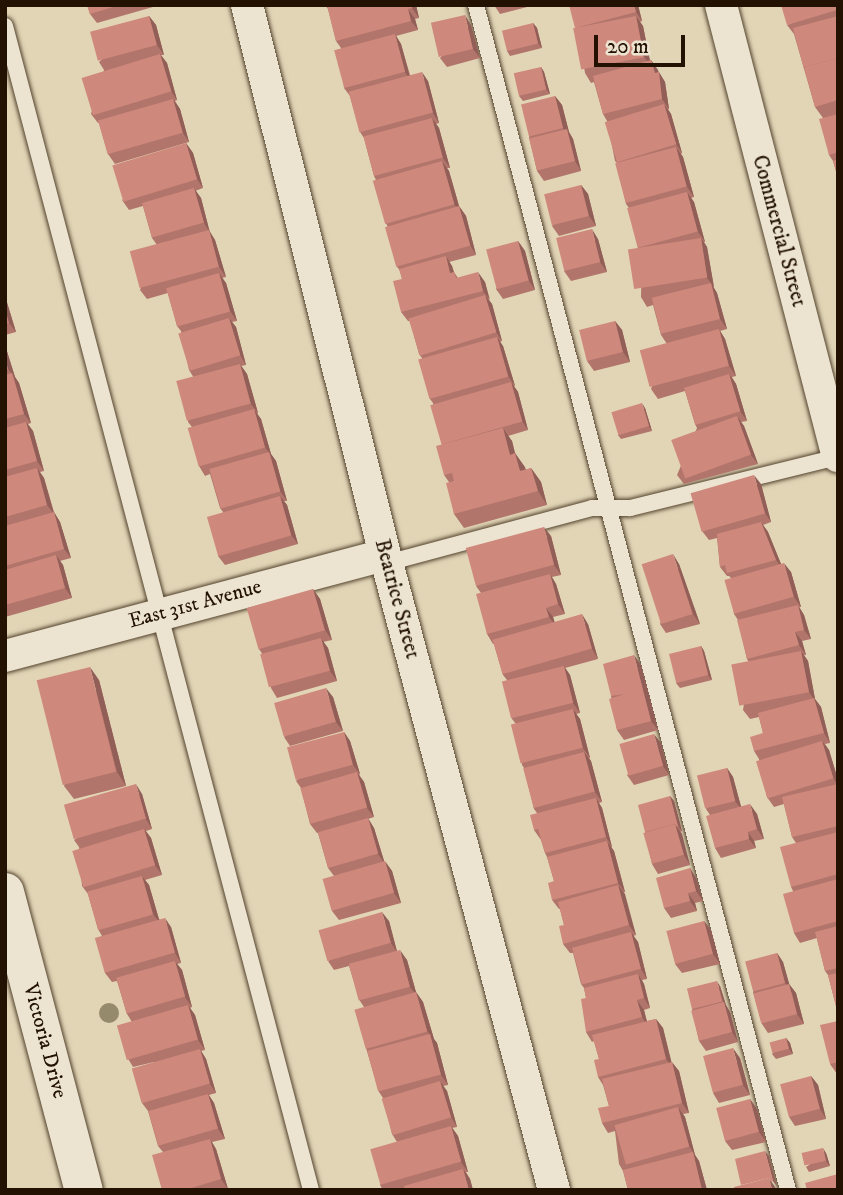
<!DOCTYPE html>
<style>
body{margin:0}
#map{position:relative;width:843px;height:1195px;overflow:hidden;background:#e2d5b6;font-family:"IM FELL DW Pica",serif}
div>[style]{position:absolute}
.roads{filter:drop-shadow(0 0 2px #53432e) drop-shadow(0 0 2px #53432e)}
.service>*{height:16px;margin:-8px;padding:0 8px;transform-origin:8px;border-radius:8px;background:#ece4d0}
.minor>*{height:32px;margin:-16px;padding:0 16px;transform-origin:16px;border-radius:16px;background:#ece4d0}
.tertiary>*{height:38px;margin:-19px;padding:0 19px;transform-origin:19px;border-radius:19px;background:#ece4d0}
.trees>*{width:20px;height:20px;margin:-10px;border-radius:50%;background:#968a6d}
.wall>*{inset:0;background:#b2756b}
.shaded-wall>*{inset:0;background:#915f57}
.building>*{inset:0;background:#cf887c;transform-origin:0 0}
span{translate:-50% -50%;white-space:nowrap;text-align:center;line-height:1.15;-webkit-text-stroke:7px #ece4d0;paint-order:stroke}
.street-label{font-size:21px;color:#231201}
.frame{position:absolute;inset:0;border:7px solid #231201;pointer-events:none}
.scale{position:absolute;left:594px;top:35px;width:91px;height:32px;box-sizing:border-box;border:4px solid #231201;border-top:0;padding-left:9px;font-size:21px;line-height:24px;white-space:nowrap;color:#231201;-webkit-text-stroke:5px #ece4d0;paint-order:stroke}
</style>
<div id="map">
<div class="roads">
<div class="service">
<i style="left:476px;top:5px;width:1225px;rotate:75.25deg"></i>
<i style="left:5px;top:26px;width:1204px;rotate:75.27deg"></i>
<i style="left:387px;top:563px;width:212px;rotate:-15deg"></i>
<i style="left:592px;top:508px;width:38px"></i>
<i style="left:630px;top:508px;width:214px;rotate:-13.8deg"></i>
</div>
<div class="minor">
<i style="left:247px;top:5px;width:567px;rotate:75.91deg"></i>
<i style="left:385px;top:555px;width:657px;rotate:75.1deg"></i>
<i style="left:721px;top:5px;width:466px;rotate:75.5deg"></i>
<i style="left:5px;top:656px;width:393px;rotate:-14.9deg"></i>
</div>
<div class="tertiary">
<i style="left:5px;top:892px;width:308px;rotate:75.2deg"></i>
</div>
</div>
<div class="trees">
<i style="left:109px;top:1013px"></i>
</div>
<div class="wall">
<i style="clip-path:polygon(87px 5px,160px 5px,97px 23px,90px 14px)"></i>
<i style="clip-path:polygon(325px 5px,416px 5px,419px 18px,415px 19px,418px 30px,396px 36px,401px 44px,410px 75px,428px 81px,439px 123px,436px 124px,439px 128px,450px 168px,447px 168px,449px 171px,459px 206px,466px 216px,476px 255px,449px 262px,452px 266px,454px 272px,458px 278px,485px 282px,489px 300px,492px 304px,502px 341px,500px 342px,503px 346px,515px 386px,514px 386px,518px 392px,528px 430px,508px 436px,512px 441px,515px 453px,526px 470px,531px 468px,541px 482px,547px 505px,464px 528px,454px 514px,449px 482px,444px 475px,442px 444px,433px 403px,430px 399px,422px 358px,419px 354px,410px 321px,408px 321px,401px 312px,402px 279px,400px 271px,396px 265px,387px 225px,385px 222px,376px 180px,374px 176px,364px 138px,360px 132px,350px 96px,344px 88px,341px 48px,336px 41px,328px 9px)"></i>
<i style="clip-path:polygon(494px 5px,535px 5px,500px 14px)"></i>
<i style="clip-path:polygon(638px 5px,642px 21px,640px 22px,643px 26px,650px 61px,651px 60px,665px 82px,669px 109px,668px 109px,671px 114px,682px 153px,681px 154px,683px 157px,694px 197px,691px 198px,694px 202px,705px 242px,704px 242px,707px 247px,714px 288px,717px 293px,727px 329px,720px 331px,725px 339px,736px 376px,732px 377px,736px 384px,747px 421px,741px 422px,744px 426px,758px 464px,684px 484px,677px 475px,697px 428px,695px 424px,685px 391px,658px 399px,651px 389px,667px 344px,661px 335px,653px 305px,647px 307px,641px 297px,642px 255px,638px 248px,629px 208px,626px 204px,617px 163px,615px 161px,607px 121px,603px 114px,594px 82px,591px 83px,585px 73px,578px 32px,575px 28px)"></i>
<i style="clip-path:polygon(838px 5px,838px 178px,833px 161px,829px 155px,823px 118px,815px 107px,794px 34px,787px 25px)"></i>
<i style="clip-path:polygon(149px 16px,156px 25px,164px 55px,161px 55px,167px 63px,177px 100px,175px 101px,180px 109px,189px 142px,115px 164px,108px 154px,99px 123px,98px 123px,91px 114px,104px 70px,99px 62px)"></i>
<i style="clip-path:polygon(533px 23px,537px 28px,542px 48px,510px 56px,507px 51px)"></i>
<i style="clip-path:polygon(471px 25px,480px 58px,447px 67px,440px 58px)"></i>
<i style="clip-path:polygon(541px 67px,544px 72px,550px 94px,523px 101px,519px 96px)"></i>
<i style="clip-path:polygon(555px 96px,562px 105px,569px 132px,573px 139px,581px 171px,544px 181px,537px 171px,529px 137px)"></i>
<i style="clip-path:polygon(186px 143px,193px 153px,203px 188px,195px 191px,201px 198px,210px 233px,215px 240px,226px 277px,222px 278px,226px 283px,237px 321px,232px 322px,236px 327px,246px 365px,241px 366px,247px 374px,258px 413px,257px 414px,261px 419px,271px 454px,276px 461px,287px 501px,284px 501px,287px 505px,298px 544px,225px 565px,218px 556px,223px 512px,220px 508px,210px 474px,205px 476px,199px 466px,192px 427px,188px 422px,194px 378px,189px 370px,181px 331px,177px 326px,168px 293px,147px 299px,140px 290px,157px 245px,152px 238px,143px 206px,129px 210px,122px 200px)"></i>
<i style="clip-path:polygon(581px 185px,588px 194px,596px 226px,559px 236px,552px 226px)"></i>
<i style="clip-path:polygon(598px 239px,607px 272px,571px 281px,564px 271px)"></i>
<i style="clip-path:polygon(518px 241px,525px 251px,535px 290px,503px 299px,496px 289px)"></i>
<i style="clip-path:polygon(5px 296px,16px 332px,5px 335px)"></i>
<i style="clip-path:polygon(615px 321px,622px 330px,630px 362px,594px 371px,587px 361px)"></i>
<i style="clip-path:polygon(5px 345px,15px 377px,19px 383px,31px 423px,28px 424px,33px 431px,44px 471px,40px 472px,44px 478px,54px 512px,60px 522px,71px 558px,60px 561px,63px 565px,72px 598px,5px 617px)"></i>
<i style="clip-path:polygon(645px 408px,652px 431px,621px 439px,618px 435px)"></i>
<i style="clip-path:polygon(761px 484px,771px 522px,763px 525px,768px 532px,781px 564px,791px 572px,801px 607px,799px 607px,804px 615px,811px 639px,802px 641px,806px 655px,804px 655px,808px 661px,815px 699px,821px 707px,830px 743px,825px 744px,829px 750px,838px 780px,838px 1014px,828px 975px,825px 971px,817px 938px,800px 943px,794px 933px,793px 891px,791px 887px,796px 843px,792px 837px,784px 804px,774px 807px,767px 797px,759px 759px,754px 751px,763px 733px,759px 717px,750px 719px,743px 710px,750px 664px,747px 659px,738px 620px,734px 614px,731px 578px,729px 576px,727px 576px,720px 567px,717px 538px,709px 540px,702px 531px)"></i>
<i style="clip-path:polygon(551px 536px,561px 575px,552px 577px,556px 584px,565px 614px,553px 617px,554px 622px,588px 624px,598px 659px,565px 668px,570px 675px,580px 713px,576px 714px,580px 719px,590px 758px,589px 758px,591px 761px,602px 802px,599px 803px,602px 808px,612px 847px,611px 847px,614px 851px,625px 892px,623px 893px,636px 935px,633px 936px,638px 942px,647px 979px,642px 980px,644px 984px,650px 1008px,644px 1010px,647px 1021px,656px 1019px,663px 1028px,671px 1062px,679px 1071px,689px 1113px,683px 1114px,685px 1117px,695px 1155px,699px 1161px,707px 1190px,628px 1190px,623px 1171px,619px 1164px,615px 1131px,608px 1133px,602px 1123px,609px 1106px,603px 1085px,598px 1077px,599px 1059px,594px 1041px,592px 1042px,586px 1032px,586px 998px,584px 988px,581px 984px,573px 953px,570px 953px,563px 944px,564px 925px,560px 909px,559px 909px,552px 900px,554px 881px,547px 857px,545px 853px,541px 840px,534px 830px,537px 813px,534px 809px,524px 768px,522px 765px,516px 724px,512px 719px,507px 680px,503px 675px,494px 644px,493px 644px,487px 634px,481px 593px,476px 586px)"></i>
<i style="clip-path:polygon(679px 564px,700px 624px,666px 633px,660px 624px)"></i>
<i style="clip-path:polygon(313px 589px,320px 599px,332px 640px,323px 642px,328px 648px,337px 681px,277px 698px,271px 688px,263px 655px,259px 649px)"></i>
<i style="clip-path:polygon(701px 646px,704px 651px,712px 680px,680px 688px,676px 683px)"></i>
<i style="clip-path:polygon(641px 665px,658px 730px,624px 740px,617px 730px,611px 696px)"></i>
<i style="clip-path:polygon(99px 680px,126px 786px,74px 799px,64px 786px)"></i>
<i style="clip-path:polygon(333px 697px,343px 731px,290px 746px,284px 737px)"></i>
<i style="clip-path:polygon(344px 732px,350px 741px,360px 774px,359px 775px,364px 782px,374px 817px,368px 819px,374px 828px,384px 861px,392px 871px,401px 903px,339px 920px,332px 911px,334px 876px,328px 868px,318px 833px,317px 833px,310px 824px,301px 788px,296px 781px)"></i>
<i style="clip-path:polygon(661px 743px,669px 775px,634px 785px,627px 775px)"></i>
<i style="clip-path:polygon(727px 768px,733px 777px,741px 807px,757px 814px,764px 839px,754px 841px,756px 848px,721px 858px,715px 848px,710px 815px,706px 809px)"></i>
<i style="clip-path:polygon(142px 794px,152px 829px,146px 831px,151px 838px,162px 875px,145px 880px,149px 885px,159px 919px,171px 927px,181px 963px,177px 964px,182px 970px,192px 1007px,190px 1008px,195px 1015px,205px 1050px,201px 1051px,206px 1059px,216px 1093px,209px 1095px,214px 1103px,225px 1139px,212px 1142px,216px 1149px,228px 1189px,225px 1190px,162px 1190px,163px 1152px,158px 1146px,148px 1111px,142px 1103px,154px 1062px,133px 1067px,127px 1057px,132px 1022px,127px 1014px,117px 981px,112px 982px,105px 973px,102px 936px,98px 929px,88px 894px,82px 886px,79px 847px,74px 840px)"></i>
<i style="clip-path:polygon(670px 796px,674px 801px,682px 831px,680px 832px,690px 865px,658px 874px,652px 864px,645px 832px)"></i>
<i style="clip-path:polygon(690px 868px,696px 878px,703px 901px,695px 903px,697px 911px,671px 918px,664px 908px)"></i>
<i style="clip-path:polygon(389px 921px,397px 951px,407px 960px,416px 992px,423px 1002px,434px 1039px,437px 1043px,448px 1085px,443px 1086px,447px 1091px,457px 1127px,452px 1128px,458px 1136px,468px 1172px,466px 1172px,470px 1179px,473px 1190px,383px 1190px,380px 1185px,397px 1142px,392px 1134px,383px 1098px,379px 1092px,366px 1048px,364px 1007px,360px 1001px,349px 966px,334px 970px,328px 961px)"></i>
<i style="clip-path:polygon(704px 921px,711px 930px,720px 964px,682px 973px,675px 964px)"></i>
<i style="clip-path:polygon(777px 953px,783px 962px,789px 984px,796px 993px,804px 1024px,768px 1033px,762px 1024px,753px 992px)"></i>
<i style="clip-path:polygon(720px 986px,726px 1005px,730px 1012px,738px 1042px,706px 1051px,699px 1041px,692px 1009px)"></i>
<i style="clip-path:polygon(838px 1021px,838px 1074px,837px 1074px,830px 1064px)"></i>
<i style="clip-path:polygon(786px 1038px,790px 1043px,793px 1054px,776px 1059px,772px 1054px)"></i>
<i style="clip-path:polygon(740px 1058px,750px 1095px,719px 1103px,713px 1093px)"></i>
<i style="clip-path:polygon(811px 1076px,818px 1085px,826px 1119px,795px 1126px,789px 1117px)"></i>
<i style="clip-path:polygon(750px 1099px,757px 1109px,766px 1142px,732px 1150px,725px 1141px)"></i>
<i style="clip-path:polygon(826px 1153px,830px 1166px,809px 1172px,806px 1167px)"></i>
</div>
<div class="shaded-wall">
<i style="clip-path:polygon(412px 5px,416px 5px,419px 18px,412px 8px)"></i>
<i style="clip-path:polygon(634px 5px,638px 5px,642px 21px,636px 12px)"></i>
<i style="clip-path:polygon(408px 9px,415px 19px,418px 30px,411px 21px)"></i>
<i style="clip-path:polygon(465px 15px,471px 25px,480px 58px,473px 49px)"></i>
<i style="clip-path:polygon(149px 16px,156px 25px,164px 55px,157px 45px)"></i>
<i style="clip-path:polygon(636px 16px,643px 26px,651px 66px,644px 57px)"></i>
<i style="clip-path:polygon(533px 23px,537px 28px,542px 48px,538px 43px)"></i>
<i style="clip-path:polygon(395px 34px,401px 44px,411px 81px,405px 72px)"></i>
<i style="clip-path:polygon(160px 54px,167px 63px,177px 100px,171px 91px)"></i>
<i style="clip-path:polygon(651px 60px,658px 70px,659px 74px,659px 72px,665px 82px,669px 109px,662px 99px)"></i>
<i style="clip-path:polygon(541px 67px,544px 72px,550px 94px,546px 89px)"></i>
<i style="clip-path:polygon(422px 72px,428px 81px,439px 123px,433px 113px)"></i>
<i style="clip-path:polygon(555px 96px,562px 105px,569px 132px,573px 139px,581px 171px,575px 161px,568px 135px,563px 128px)"></i>
<i style="clip-path:polygon(173px 99px,180px 109px,189px 142px,183px 133px)"></i>
<i style="clip-path:polygon(664px 104px,671px 114px,682px 153px,676px 144px)"></i>
<i style="clip-path:polygon(432px 118px,439px 128px,450px 168px,443px 158px)"></i>
<i style="clip-path:polygon(186px 143px,193px 153px,203px 188px,197px 179px)"></i>
<i style="clip-path:polygon(676px 147px,683px 157px,694px 197px,687px 187px)"></i>
<i style="clip-path:polygon(442px 161px,449px 171px,461px 213px,454px 204px)"></i>
<i style="clip-path:polygon(581px 185px,588px 194px,596px 226px,589px 216px)"></i>
<i style="clip-path:polygon(194px 188px,201px 198px,210px 233px,204px 223px)"></i>
<i style="clip-path:polygon(687px 192px,694px 202px,705px 242px,698px 232px)"></i>
<i style="clip-path:polygon(459px 206px,466px 216px,476px 255px,470px 245px)"></i>
<i style="clip-path:polygon(592px 229px,598px 239px,607px 272px,600px 262px)"></i>
<i style="clip-path:polygon(209px 230px,215px 240px,226px 277px,219px 267px)"></i>
<i style="clip-path:polygon(701px 238px,707px 247px,714px 287px,707px 278px)"></i>
<i style="clip-path:polygon(518px 241px,525px 251px,535px 290px,529px 281px)"></i>
<i style="clip-path:polygon(446px 256px,452px 266px,457px 283px,450px 273px)"></i>
<i style="clip-path:polygon(478px 272px,485px 282px,490px 300px,483px 291px)"></i>
<i style="clip-path:polygon(219px 273px,226px 283px,237px 321px,230px 311px)"></i>
<i style="clip-path:polygon(711px 283px,717px 293px,727px 329px,720px 319px)"></i>
<i style="clip-path:polygon(485px 295px,492px 304px,502px 341px,496px 332px)"></i>
<i style="clip-path:polygon(5px 296px,16px 332px,9px 323px,5px 309px)"></i>
<i style="clip-path:polygon(229px 318px,236px 327px,246px 365px,240px 355px)"></i>
<i style="clip-path:polygon(615px 321px,622px 330px,630px 362px,623px 352px)"></i>
<i style="clip-path:polygon(719px 329px,725px 339px,736px 376px,729px 366px)"></i>
<i style="clip-path:polygon(497px 337px,503px 346px,515px 386px,508px 376px)"></i>
<i style="clip-path:polygon(5px 345px,15px 377px,19px 383px,31px 423px,24px 414px,13px 375px,8px 369px,5px 358px)"></i>
<i style="clip-path:polygon(240px 364px,247px 374px,258px 413px,251px 404px)"></i>
<i style="clip-path:polygon(729px 374px,736px 384px,747px 421px,740px 411px)"></i>
<i style="clip-path:polygon(511px 382px,518px 392px,528px 430px,522px 421px)"></i>
<i style="clip-path:polygon(642px 403px,645px 408px,652px 431px,649px 426px)"></i>
<i style="clip-path:polygon(254px 409px,261px 419px,271px 454px,276px 461px,287px 501px,280px 491px,270px 454px,265px 447px)"></i>
<i style="clip-path:polygon(737px 416px,744px 426px,758px 464px,751px 455px)"></i>
<i style="clip-path:polygon(26px 422px,33px 431px,44px 471px,37px 461px)"></i>
<i style="clip-path:polygon(503px 428px,512px 441px,515px 453px,525px 467px,530px 485px,510px 455px)"></i>
<i style="clip-path:polygon(37px 468px,44px 478px,54px 514px,47px 505px)"></i>
<i style="clip-path:polygon(531px 468px,541px 482px,547px 505px,538px 491px)"></i>
<i style="clip-path:polygon(754px 475px,761px 484px,771px 522px,765px 513px)"></i>
<i style="clip-path:polygon(280px 496px,287px 505px,298px 544px,291px 535px)"></i>
<i style="clip-path:polygon(54px 512px,60px 522px,71px 558px,64px 549px)"></i>
<i style="clip-path:polygon(761px 522px,768px 532px,783px 569px,776px 560px)"></i>
<i style="clip-path:polygon(544px 527px,551px 536px,561px 575px,554px 565px)"></i>
<i style="clip-path:polygon(673px 554px,679px 564px,700px 624px,693px 614px)"></i>
<i style="clip-path:polygon(56px 555px,63px 565px,72px 598px,65px 588px)"></i>
<i style="clip-path:polygon(784px 563px,791px 572px,801px 607px,794px 597px)"></i>
<i style="clip-path:polygon(550px 574px,556px 584px,565px 614px,558px 604px)"></i>
<i style="clip-path:polygon(313px 589px,320px 599px,332px 640px,325px 630px)"></i>
<i style="clip-path:polygon(798px 605px,804px 615px,811px 639px,804px 630px)"></i>
<i style="clip-path:polygon(546px 608px,553px 617px,556px 626px,549px 617px)"></i>
<i style="clip-path:polygon(582px 614px,588px 624px,598px 659px,592px 649px)"></i>
<i style="clip-path:polygon(795px 632px,802px 641px,806px 655px,799px 645px)"></i>
<i style="clip-path:polygon(321px 638px,328px 648px,337px 681px,330px 671px)"></i>
<i style="clip-path:polygon(701px 646px,704px 651px,712px 680px,708px 675px)"></i>
<i style="clip-path:polygon(801px 651px,808px 661px,815px 699px,821px 707px,830px 743px,824px 733px,815px 701px,809px 692px)"></i>
<i style="clip-path:polygon(634px 655px,641px 665px,658px 730px,651px 721px)"></i>
<i style="clip-path:polygon(564px 666px,570px 675px,580px 713px,573px 703px)"></i>
<i style="clip-path:polygon(90px 667px,99px 680px,126px 786px,117px 772px)"></i>
<i style="clip-path:polygon(326px 688px,333px 697px,343px 731px,336px 722px)"></i>
<i style="clip-path:polygon(573px 709px,580px 719px,590px 758px,583px 748px)"></i>
<i style="clip-path:polygon(344px 732px,350px 741px,360px 774px,353px 765px)"></i>
<i style="clip-path:polygon(654px 734px,661px 743px,669px 775px,663px 766px)"></i>
<i style="clip-path:polygon(822px 741px,829px 750px,838px 780px,838px 785px,833px 778px)"></i>
<i style="clip-path:polygon(584px 752px,591px 761px,602px 802px,595px 792px)"></i>
<i style="clip-path:polygon(727px 768px,733px 777px,742px 810px,735px 801px)"></i>
<i style="clip-path:polygon(357px 772px,364px 782px,374px 817px,367px 808px)"></i>
<i style="clip-path:polygon(136px 784px,142px 794px,152px 829px,146px 819px)"></i>
<i style="clip-path:polygon(670px 796px,674px 801px,682px 831px,678px 826px)"></i>
<i style="clip-path:polygon(596px 798px,602px 808px,612px 847px,606px 837px)"></i>
<i style="clip-path:polygon(750px 804px,757px 814px,764px 839px,757px 829px)"></i>
<i style="clip-path:polygon(368px 818px,374px 828px,385px 864px,378px 854px)"></i>
<i style="clip-path:polygon(675px 824px,682px 834px,690px 865px,684px 855px)"></i>
<i style="clip-path:polygon(144px 829px,151px 838px,162px 875px,155px 865px)"></i>
<i style="clip-path:polygon(748px 832px,754px 841px,756px 848px,749px 839px)"></i>
<i style="clip-path:polygon(607px 841px,614px 851px,625px 892px,618px 883px)"></i>
<i style="clip-path:polygon(385px 861px,392px 871px,401px 903px,394px 893px)"></i>
<i style="clip-path:polygon(690px 868px,696px 878px,703px 901px,696px 891px)"></i>
<i style="clip-path:polygon(142px 876px,149px 885px,160px 923px,153px 914px)"></i>
<i style="clip-path:polygon(618px 885px,625px 894px,636px 935px,629px 925px)"></i>
<i style="clip-path:polygon(688px 893px,695px 903px,697px 911px,690px 901px)"></i>
<i style="clip-path:polygon(382px 912px,389px 921px,397px 952px,391px 943px)"></i>
<i style="clip-path:polygon(165px 918px,171px 927px,181px 963px,175px 953px)"></i>
<i style="clip-path:polygon(704px 921px,711px 930px,720px 964px,713px 954px)"></i>
<i style="clip-path:polygon(631px 932px,638px 942px,647px 979px,641px 969px)"></i>
<i style="clip-path:polygon(400px 950px,407px 960px,417px 996px,410px 987px)"></i>
<i style="clip-path:polygon(777px 953px,783px 962px,791px 990px,789px 984px,796px 993px,804px 1024px,797px 1014px,792px 993px,785px 983px)"></i>
<i style="clip-path:polygon(175px 961px,182px 970px,192px 1007px,185px 997px)"></i>
<i style="clip-path:polygon(638px 974px,644px 984px,650px 1008px,644px 998px)"></i>
<i style="clip-path:polygon(717px 981px,720px 986px,726px 1005px,730px 1012px,738px 1042px,732px 1032px)"></i>
<i style="clip-path:polygon(416px 992px,423px 1002px,434px 1039px,437px 1043px,448px 1085px,441px 1075px,430px 1035px,427px 1031px)"></i>
<i style="clip-path:polygon(637px 1000px,644px 1010px,648px 1027px,642px 1017px)"></i>
<i style="clip-path:polygon(188px 1005px,195px 1015px,205px 1050px,198px 1040px)"></i>
<i style="clip-path:polygon(656px 1019px,663px 1028px,673px 1068px,666px 1059px)"></i>
<i style="clip-path:polygon(786px 1038px,790px 1043px,793px 1054px,789px 1049px)"></i>
<i style="clip-path:polygon(733px 1048px,740px 1058px,750px 1095px,743px 1085px)"></i>
<i style="clip-path:polygon(200px 1049px,206px 1059px,216px 1093px,210px 1084px)"></i>
<i style="clip-path:polygon(672px 1062px,679px 1071px,689px 1113px,682px 1103px)"></i>
<i style="clip-path:polygon(811px 1076px,818px 1085px,826px 1119px,820px 1109px)"></i>
<i style="clip-path:polygon(440px 1081px,447px 1091px,457px 1127px,451px 1117px)"></i>
<i style="clip-path:polygon(208px 1094px,214px 1103px,225px 1139px,218px 1129px)"></i>
<i style="clip-path:polygon(750px 1099px,757px 1109px,766px 1142px,759px 1132px)"></i>
<i style="clip-path:polygon(678px 1107px,685px 1117px,695px 1155px,699px 1161px,707px 1190px,702px 1190px,693px 1152px,689px 1146px)"></i>
<i style="clip-path:polygon(451px 1126px,458px 1136px,468px 1172px,461px 1162px)"></i>
<i style="clip-path:polygon(210px 1139px,216px 1149px,228px 1189px,221px 1179px)"></i>
<i style="clip-path:polygon(823px 1148px,826px 1153px,830px 1166px,826px 1161px)"></i>
<i style="clip-path:polygon(765px 1151px,769px 1156px,777px 1186px,773px 1181px)"></i>
<i style="clip-path:polygon(463px 1169px,470px 1179px,473px 1190px,469px 1190px)"></i>
<i style="clip-path:polygon(769px 1178px,775px 1187px,776px 1190px,772px 1190px)"></i>
</div>
<div class="building">
<i style="clip-path:polygon(87px 5px,120px 5px,90px 14px)"></i>
<i style="clip-path:polygon(327px 5px,412px 5px,412px 8px,408px 9px,411px 21px,336px 41px)"></i>
<i style="clip-path:polygon(569px 5px,634px 5px,636px 12px,575px 28px)"></i>
<i style="clip-path:polygon(781px 5px,835px 5px,837px 10px,787px 25px)"></i>
<i style="left:465px;top:15px;width:35px;height:35px;rotate:77deg"></i>
<i style="left:149px;top:16px;width:30px;height:61px;rotate:75deg"></i>
<i style="left:636px;top:16px;width:42px;height:64px;rotate:79deg"></i>
<i style="clip-path:polygon(838px 16px,838px 58px,804px 67px,804px 69px,793px 28px)"></i>
<i style="left:533px;top:23px;width:21px;height:32px;rotate:76deg"></i>
<i style="left:395px;top:34px;width:39px;height:63px;rotate:75deg"></i>
<i style="left:160px;top:54px;width:39px;height:82px;rotate:73deg"></i>
<i style="clip-path:polygon(838px 58px,838px 100px,815px 107px,804px 67px)"></i>
<i style="clip-path:polygon(651px 60px,655px 73px,659px 72px,662px 99px,603px 114px,593px 76px)"></i>
<i style="left:541px;top:67px;width:23px;height:28px;rotate:77deg"></i>
<i style="left:422px;top:72px;width:42px;height:76px;rotate:75deg"></i>
<i style="left:555px;top:96px;width:33px;height:35px;rotate:76deg"></i>
<i style="left:173px;top:99px;width:35px;height:78px;rotate:74deg"></i>
<i style="left:664px;top:104px;width:42px;height:62px;rotate:73deg"></i>
<i style="clip-path:polygon(838px 114px,838px 152px,829px 155px,819px 119px)"></i>
<i style="left:432px;top:118px;width:41px;height:71px;rotate:75deg"></i>
<i style="left:567px;top:129px;width:33px;height:39px;rotate:76deg"></i>
<i style="left:186px;top:143px;width:38px;height:77px;rotate:73deg"></i>
<i style="left:676px;top:147px;width:41px;height:63px;rotate:75deg"></i>
<i style="clip-path:polygon(838px 159px,838px 178px,833px 161px)"></i>
<i style="left:442px;top:161px;width:45px;height:72px;rotate:74deg"></i>
<i style="left:581px;top:185px;width:32px;height:38px;rotate:76deg"></i>
<i style="left:194px;top:188px;width:36px;height:54px;rotate:74deg"></i>
<i style="left:687px;top:192px;width:41px;height:62px;rotate:75deg"></i>
<i style="left:459px;top:206px;width:41px;height:77px;rotate:74deg"></i>
<i style="left:592px;top:229px;width:34px;height:37px;rotate:76deg"></i>
<i style="left:209px;top:230px;width:38px;height:82px;rotate:75deg"></i>
<i style="left:701px;top:238px;width:40px;height:74px;rotate:81deg"></i>
<i style="left:518px;top:241px;width:41px;height:33px;rotate:75deg"></i>
<i style="clip-path:polygon(446px 256px,450px 273px,454px 272px,456px 278px,478px 272px,483px 291px,401px 312px,393px 281px,402px 279px,399px 269px)"></i>
<i style="left:219px;top:273px;width:40px;height:55px;rotate:74deg"></i>
<i style="left:711px;top:283px;width:37px;height:61px;rotate:76deg"></i>
<i style="left:485px;top:295px;width:39px;height:80px;rotate:73deg"></i>
<i style="clip-path:polygon(5px 309px,9px 323px,5px 324px)"></i>
<i style="left:229px;top:318px;width:39px;height:53px;rotate:73deg"></i>
<i style="left:615px;top:321px;width:32px;height:37px;rotate:76deg"></i>
<i style="left:719px;top:329px;width:38px;height:82px;rotate:75deg"></i>
<i style="left:497px;top:337px;width:41px;height:82px;rotate:74deg"></i>
<i style="clip-path:polygon(5px 358px,8px 369px,5px 370px)"></i>
<i style="left:240px;top:364px;width:41px;height:66px;rotate:75deg"></i>
<i style="clip-path:polygon(12px 373px,24px 414px,5px 419px,5px 375px)"></i>
<i style="left:729px;top:374px;width:39px;height:47px;rotate:73deg"></i>
<i style="left:511px;top:382px;width:41px;height:84px;rotate:74deg"></i>
<i style="left:642px;top:403px;width:24px;height:32px;rotate:73deg"></i>
<i style="left:254px;top:409px;width:40px;height:69px;rotate:74deg"></i>
<i style="left:737px;top:416px;width:41px;height:70px;rotate:70deg"></i>
<i style="clip-path:polygon(26px 422px,37px 461px,5px 470px,5px 428px)"></i>
<i style="clip-path:polygon(503px 428px,510px 455px,515px 453px,520px 471px,531px 468px,538px 491px,454px 514px,446px 483px,454px 481px,452px 473px,444px 475px,436px 446px)"></i>
<i style="left:269px;top:452px;width:41px;height:62px;rotate:74deg"></i>
<i style="clip-path:polygon(37px 468px,47px 505px,5px 517px,5px 477px)"></i>
<i style="left:754px;top:475px;width:40px;height:66px;rotate:74deg"></i>
<i style="left:280px;top:496px;width:41px;height:76px;rotate:74deg"></i>
<i style="clip-path:polygon(54px 512px,64px 549px,5px 566px,5px 526px)"></i>
<i style="clip-path:polygon(761px 522px,776px 560px,727px 573px,725px 565px,720px 567px,717px 534px)"></i>
<i style="left:544px;top:527px;width:39px;height:81px;rotate:75deg"></i>
<i style="left:673px;top:554px;width:63px;height:33px;rotate:72deg"></i>
<i style="clip-path:polygon(56px 555px,65px 588px,5px 605px,5px 570px)"></i>
<i style="left:784px;top:563px;width:35px;height:62px;rotate:74deg"></i>
<i style="clip-path:polygon(550px 574px,558px 604px,546px 608px,549px 617px,487px 634px,476px 594px)"></i>
<i style="left:313px;top:589px;width:43px;height:69px;rotate:74deg"></i>
<i style="clip-path:polygon(798px 605px,804px 630px,795px 632px,799px 645px,747px 659px,737px 620px)"></i>
<i style="left:582px;top:614px;width:36px;height:93px;rotate:74deg"></i>
<i style="left:321px;top:638px;width:34px;height:63px;rotate:75deg"></i>
<i style="left:701px;top:646px;width:30px;height:33px;rotate:76deg"></i>
<i style="left:801px;top:651px;width:42px;height:71px;rotate:79deg"></i>
<i style="clip-path:polygon(634px 655px,651px 721px,617px 730px,609px 699px,625px 694px,611px 696px,603px 664px)"></i>
<i style="left:564px;top:666px;width:38px;height:64px;rotate:76deg"></i>
<i style="left:90px;top:667px;width:108px;height:55px;rotate:76deg"></i>
<i style="left:326px;top:688px;width:35px;height:54px;rotate:74deg"></i>
<i style="clip-path:polygon(814px 698px,824px 733px,754px 751px,750px 737px,763px 733px,758px 713px)"></i>
<i style="left:573px;top:709px;width:40px;height:64px;rotate:76deg"></i>
<i style="left:344px;top:732px;width:34px;height:59px;rotate:75deg"></i>
<i style="left:654px;top:734px;width:33px;height:36px;rotate:74deg"></i>
<i style="left:822px;top:741px;width:39px;height:69px;rotate:73deg"></i>
<i style="left:584px;top:752px;width:41px;height:63px;rotate:75deg"></i>
<i style="left:727px;top:768px;width:34px;height:31px;rotate:76deg"></i>
<i style="left:357px;top:772px;width:37px;height:59px;rotate:74deg"></i>
<i style="left:136px;top:784px;width:36px;height:75px;rotate:74deg"></i>
<i style="clip-path:polygon(838px 784px,838px 826px,792px 837px,782px 797px)"></i>
<i style="clip-path:polygon(670px 796px,678px 826px,677px 827px,675px 824px,645px 832px,638px 805px)"></i>
<i style="clip-path:polygon(596px 798px,606px 837px,545px 853px,538px 829px,534px 830px,530px 815px)"></i>
<i style="clip-path:polygon(750px 804px,757px 829px,748px 832px,749px 839px,715px 848px,706px 816px)"></i>
<i style="left:368px;top:818px;width:37px;height:52px;rotate:74deg"></i>
<i style="left:675px;top:824px;width:32px;height:33px;rotate:74deg"></i>
<i style="left:144px;top:829px;width:38px;height:75px;rotate:73deg"></i>
<i style="clip-path:polygon(838px 832px,838px 874px,791px 887px,780px 847px)"></i>
<i style="clip-path:polygon(607px 841px,618px 883px,552px 900px,548px 883px,554px 881px,547px 857px)"></i>
<i style="left:385px;top:861px;width:33px;height:65px;rotate:74deg"></i>
<i style="clip-path:polygon(690px 868px,696px 891px,688px 893px,690px 901px,664px 908px,656px 878px)"></i>
<i style="left:142px;top:876px;width:40px;height:57px;rotate:74deg"></i>
<i style="clip-path:polygon(838px 879px,838px 921px,794px 933px,783px 894px)"></i>
<i style="clip-path:polygon(618px 885px,629px 925px,563px 944px,559px 926px,564px 925px,558px 902px)"></i>
<i style="left:382px;top:912px;width:32px;height:66px;rotate:74deg"></i>
<i style="left:165px;top:918px;width:36px;height:73px;rotate:74deg"></i>
<i style="left:704px;top:921px;width:34px;height:39px;rotate:75deg"></i>
<i style="clip-path:polygon(838px 926px,838px 968px,825px 971px,815px 932px)"></i>
<i style="left:631px;top:932px;width:38px;height:61px;rotate:75deg"></i>
<i style="left:400px;top:950px;width:38px;height:53px;rotate:75deg"></i>
<i style="left:777px;top:953px;width:31px;height:33px;rotate:75deg"></i>
<i style="left:175px;top:961px;width:37px;height:61px;rotate:74deg"></i>
<i style="clip-path:polygon(838px 973px,838px 1014px,828px 975px)"></i>
<i style="clip-path:polygon(638px 974px,644px 998px,637px 1000px,642px 1017px,586px 1032px,581px 999px,586px 998px,584px 988px)"></i>
<i style="left:717px;top:981px;width:21px;height:31px;rotate:76deg"></i>
<i style="left:789px;top:984px;width:31px;height:37px;rotate:75deg"></i>
<i style="left:416px;top:992px;width:41px;height:64px;rotate:74deg"></i>
<i style="left:724px;top:1002px;width:31px;height:34px;rotate:75deg"></i>
<i style="left:188px;top:1005px;width:36px;height:74px;rotate:74deg"></i>
<i style="clip-path:polygon(656px 1019px,666px 1059px,598px 1077px,594px 1060px,599px 1059px,592px 1035px)"></i>
<i style="clip-path:polygon(838px 1021px,838px 1062px,830px 1064px,820px 1025px)"></i>
<i style="left:430px;top:1034px;width:42px;height:65px;rotate:75deg"></i>
<i style="left:786px;top:1038px;width:11px;height:17px;rotate:75deg"></i>
<i style="left:733px;top:1048px;width:38px;height:31px;rotate:75deg"></i>
<i style="left:200px;top:1049px;width:36px;height:71px;rotate:74deg"></i>
<i style="clip-path:polygon(672px 1062px,682px 1103px,602px 1123px,598px 1108px,609px 1106px,602px 1079px)"></i>
<i style="left:811px;top:1076px;width:34px;height:32px;rotate:75deg"></i>
<i style="left:440px;top:1081px;width:38px;height:61px;rotate:73deg"></i>
<i style="left:208px;top:1094px;width:36px;height:62px;rotate:74deg"></i>
<i style="left:750px;top:1099px;width:34px;height:35px;rotate:75deg"></i>
<i style="left:678px;top:1107px;width:41px;height:66px;rotate:74deg"></i>
<i style="left:451px;top:1126px;width:37px;height:84px;rotate:74deg"></i>
<i style="clip-path:polygon(210px 1139px,221px 1179px,185px 1190px,162px 1190px,152px 1155px)"></i>
<i style="left:823px;top:1148px;width:13px;height:22px;rotate:77deg"></i>
<i style="clip-path:polygon(765px 1151px,773px 1181px,771px 1182px,769px 1178px,741px 1185px,735px 1159px)"></i>
<i style="clip-path:polygon(693px 1152px,702px 1190px,628px 1190px,623px 1170px)"></i>
<i style="clip-path:polygon(463px 1169px,469px 1190px,405px 1190px,404px 1186px)"></i>
<i style="clip-path:polygon(838px 1174px,838px 1190px,807px 1190px,805px 1183px)"></i>
<i style="clip-path:polygon(769px 1178px,772px 1190px,735px 1190px,734px 1187px)"></i>
</div>
<div class="street-label">
<span style="left:779px;top:231px;rotate:75deg">Commercial Street</span>
<span style="left:397px;top:599px;rotate:75deg">Beatrice Street</span>
<span style="left:195px;top:604px;rotate:-15deg">East 31st Avenue</span>
<span style="left:45px;top:1041px;rotate:75deg">Victoria Drive</span>
</div>
<div class="frame"></div>
<div class="scale">20 m</div>
</div>
